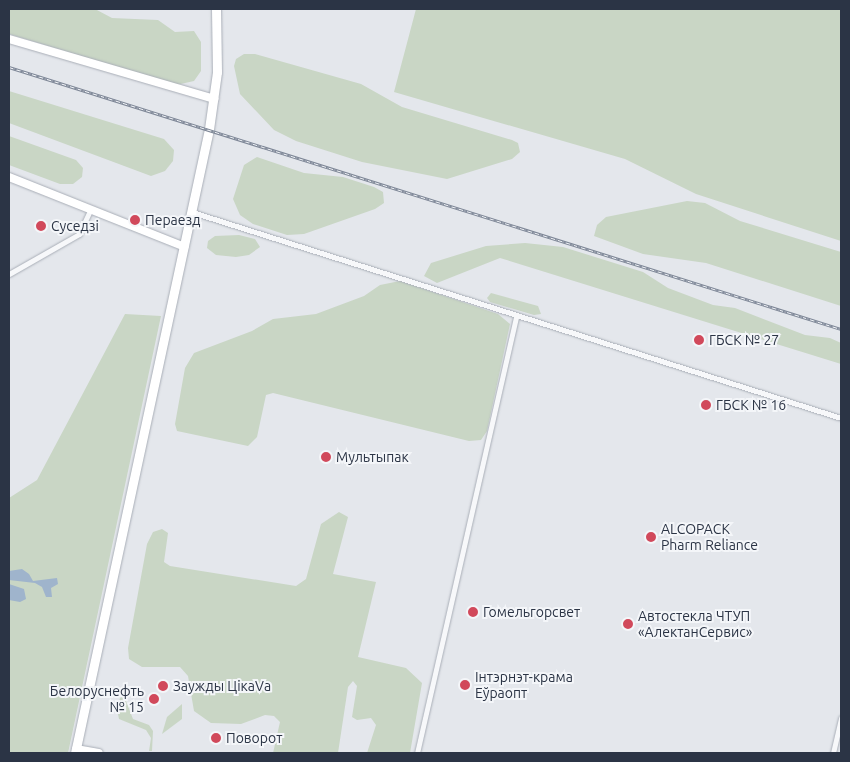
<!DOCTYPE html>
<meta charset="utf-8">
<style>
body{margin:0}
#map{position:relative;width:850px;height:762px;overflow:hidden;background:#e4e7ec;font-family:Ubuntu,sans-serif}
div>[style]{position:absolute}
.green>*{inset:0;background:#c9d6c5}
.water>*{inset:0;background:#9fb4cc}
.roads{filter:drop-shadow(0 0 1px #a9aeb7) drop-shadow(0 0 1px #a9aeb7)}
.street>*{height:5px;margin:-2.5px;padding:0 2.5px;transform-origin:2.5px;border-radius:2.5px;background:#f7f8fa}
.secondary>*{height:8px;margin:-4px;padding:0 4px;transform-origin:4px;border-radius:4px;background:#fff}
.primary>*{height:9px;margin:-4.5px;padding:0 4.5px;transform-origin:4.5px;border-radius:4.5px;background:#fff}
.rail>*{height:3px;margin-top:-1.5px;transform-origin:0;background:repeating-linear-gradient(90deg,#f4f6f9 0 4px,#7d8696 0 8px);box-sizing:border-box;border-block:1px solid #7d8696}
.dots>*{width:14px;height:14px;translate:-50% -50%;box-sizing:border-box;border:2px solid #f4f6f9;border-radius:50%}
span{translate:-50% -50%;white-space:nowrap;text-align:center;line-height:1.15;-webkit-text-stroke:4px #f4f6f9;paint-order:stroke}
.poi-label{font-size:14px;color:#2b3445}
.left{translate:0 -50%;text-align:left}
.right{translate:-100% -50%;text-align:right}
.frame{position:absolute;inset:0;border:10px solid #2b3445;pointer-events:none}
</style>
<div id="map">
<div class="green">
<i style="clip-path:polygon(9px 9px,95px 9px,112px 18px,158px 20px,175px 32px,194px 31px,201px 42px,201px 71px,194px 81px,176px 85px,9px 34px)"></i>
<i style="clip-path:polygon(416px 9px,841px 9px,841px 241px,696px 194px,625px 159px,394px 92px)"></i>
<i style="clip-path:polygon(244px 54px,255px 54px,361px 84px,402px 107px,512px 140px,518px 143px,520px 152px,512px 159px,447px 179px,362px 162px,296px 141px,274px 130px,240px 94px,234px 66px,236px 59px)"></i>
<i style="clip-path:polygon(9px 91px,164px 139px,174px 150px,173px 161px,165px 171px,151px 176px,9px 123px)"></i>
<i style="clip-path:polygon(9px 136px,76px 160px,83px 168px,82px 177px,73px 184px,60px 184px,9px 165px)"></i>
<i style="clip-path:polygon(257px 157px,304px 173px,343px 177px,374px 187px,383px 192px,384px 203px,375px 209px,304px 234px,287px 235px,253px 224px,240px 215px,233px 199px,244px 165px)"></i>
<i style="clip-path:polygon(687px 201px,705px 203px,740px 221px,841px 252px,841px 306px,706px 263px,643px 254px,594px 236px,597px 225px,606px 217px)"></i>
<i style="clip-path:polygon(239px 235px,255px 239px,260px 247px,249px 255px,236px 257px,216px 255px,207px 248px,208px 241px,215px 236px)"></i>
<i style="clip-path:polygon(525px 243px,563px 247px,643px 272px,668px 288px,713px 305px,735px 308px,805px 335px,830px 338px,841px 343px,841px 364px,500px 258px,437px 283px,424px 276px,431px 263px,486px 246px)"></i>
<i style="clip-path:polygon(400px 281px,498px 314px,510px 324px,487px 431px,481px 440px,469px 441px,273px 393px,266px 395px,257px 437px,248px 446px,177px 431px,175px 424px,185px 368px,194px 353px,252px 331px,273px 319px,316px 314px,364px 296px,380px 285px)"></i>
<i style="clip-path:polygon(491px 293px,538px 306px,541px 314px,534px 315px,490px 302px,487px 298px)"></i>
<i style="clip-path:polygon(125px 314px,161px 316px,68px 753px,9px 753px,9px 498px,37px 480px)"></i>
<i style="clip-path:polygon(339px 512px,348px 517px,333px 574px,376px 582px,358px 657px,406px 668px,422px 683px,410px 753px,367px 753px,376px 725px,371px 718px,357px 720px,352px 717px,357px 686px,353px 681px,348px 687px,338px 753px,273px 753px,280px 722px,274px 716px,265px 715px,241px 724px,211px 723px,194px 711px,188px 676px,180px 667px,142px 667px,129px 659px,128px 648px,147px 544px,153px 532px,162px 529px,168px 533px,164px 562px,170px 566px,296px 586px,306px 579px,321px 524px)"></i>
<i style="clip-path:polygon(124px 696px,133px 719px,149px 725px,153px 731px,152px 751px,149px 751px,151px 738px,146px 730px,119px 719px,117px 709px,120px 698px)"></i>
<i style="clip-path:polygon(182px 704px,182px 719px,162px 734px,167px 717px)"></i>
</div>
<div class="water">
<i style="clip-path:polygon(22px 569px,29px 574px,33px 581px,57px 578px,58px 584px,51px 588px,52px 597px,46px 597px,42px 587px,35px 583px,9px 580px,9px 571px)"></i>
<i style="clip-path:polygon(9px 584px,24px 589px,26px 599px,20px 602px,9px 600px)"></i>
</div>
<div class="roads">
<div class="street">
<i style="left:192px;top:212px;width:681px;rotate:17.61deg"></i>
<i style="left:9px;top:274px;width:81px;rotate:-29.7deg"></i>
<i style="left:79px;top:234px;width:26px;rotate:-65deg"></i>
<i style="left:417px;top:753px;width:447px;rotate:-77.2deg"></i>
<i style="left:833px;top:753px;width:36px;rotate:-77deg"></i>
</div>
<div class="secondary">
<i style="left:9px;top:39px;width:214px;rotate:16.3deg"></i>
<i style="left:9px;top:177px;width:189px;rotate:21.7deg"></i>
<i style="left:76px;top:749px;width:23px;rotate:10deg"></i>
</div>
<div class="primary">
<i style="left:75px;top:753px;width:638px;rotate:-77.88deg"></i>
<i style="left:209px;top:129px;width:58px;rotate:-82deg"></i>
<i style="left:217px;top:72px;width:63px;rotate:-90.9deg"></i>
</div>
</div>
<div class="rail">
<i style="left:9px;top:67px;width:872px;rotate:17.48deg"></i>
</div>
<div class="dots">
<i style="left:135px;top:220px;background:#d1495b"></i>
<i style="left:41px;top:226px;background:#d1495b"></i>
<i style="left:699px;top:340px;background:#d1495b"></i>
<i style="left:706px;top:405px;background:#d1495b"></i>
<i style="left:326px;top:457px;background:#d1495b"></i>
<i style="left:651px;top:537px;background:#d1495b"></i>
<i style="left:473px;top:612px;background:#d1495b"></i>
<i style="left:628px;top:624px;background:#d1495b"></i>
<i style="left:465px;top:685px;background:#d1495b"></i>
<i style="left:163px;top:686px;background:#d1495b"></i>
<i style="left:154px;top:699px;background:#d1495b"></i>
<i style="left:216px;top:738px;background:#d1495b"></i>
</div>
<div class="poi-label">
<span class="left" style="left:145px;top:220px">Пераезд</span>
<span class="left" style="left:51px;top:226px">Суседзі</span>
<span class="left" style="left:709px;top:340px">ГБСК № 27</span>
<span class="left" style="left:716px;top:405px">ГБСК № 16</span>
<span class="left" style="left:336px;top:457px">Мультыпак</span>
<span class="left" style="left:661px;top:537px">ALCOPACK<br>Pharm Reliance</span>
<span class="left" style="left:483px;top:612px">Гомельгорсвет</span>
<span class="left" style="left:638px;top:624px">Автостекла ЧТУП<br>«АлектанСервис»</span>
<span class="left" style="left:475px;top:685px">Інтэрнэт-крама<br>Еўраопт</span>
<span class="left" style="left:173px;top:686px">Заужды ЦікаVа</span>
<span class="right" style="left:144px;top:699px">Белоруснефть<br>№ 15</span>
<span class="left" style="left:226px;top:738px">Поворот</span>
</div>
<div class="frame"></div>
</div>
